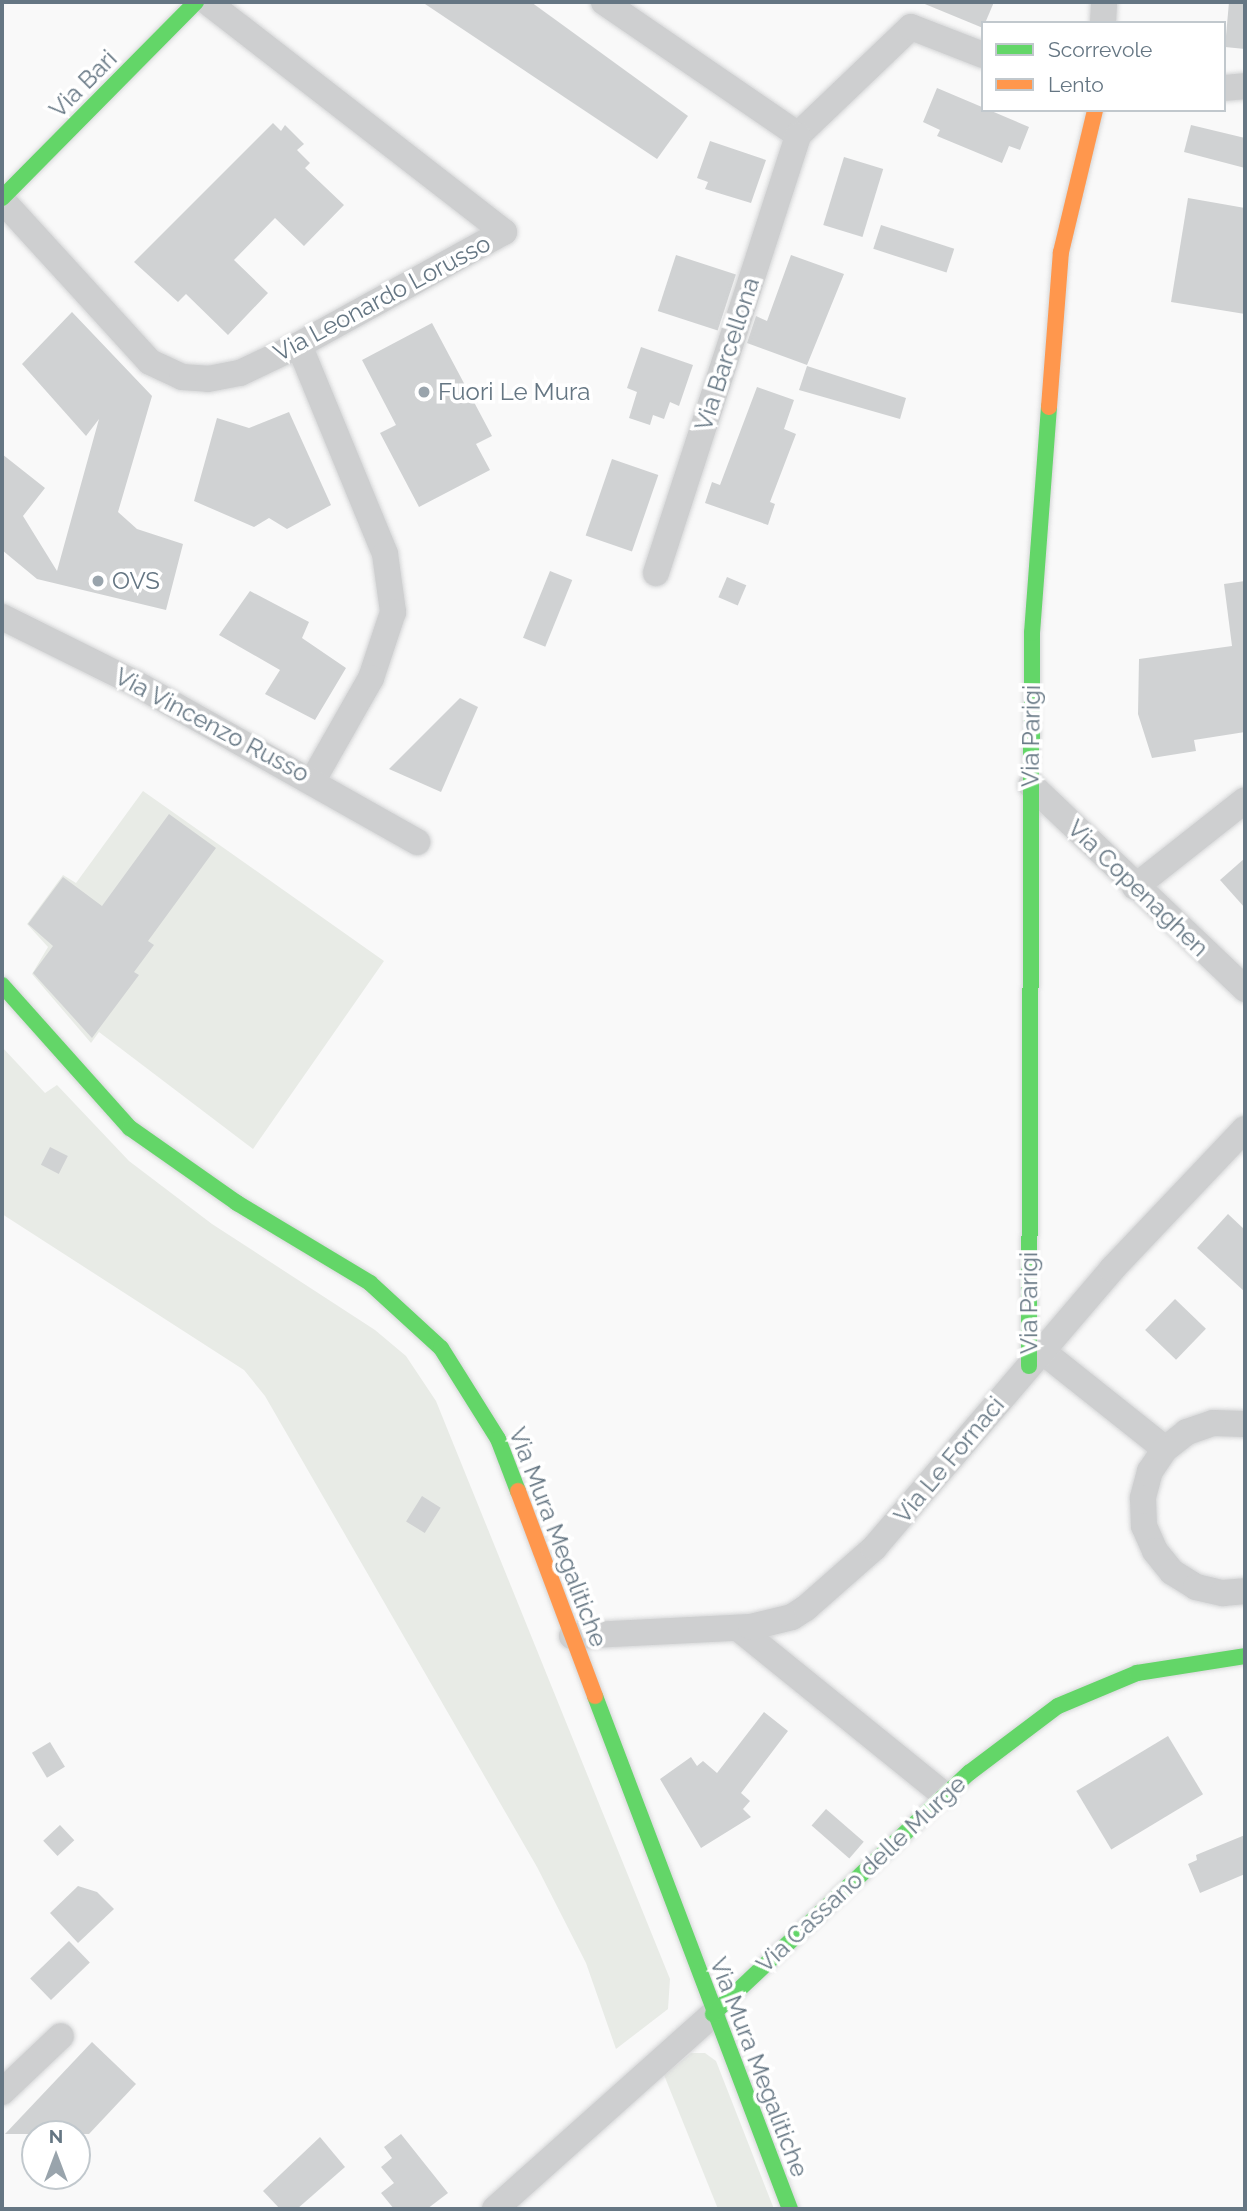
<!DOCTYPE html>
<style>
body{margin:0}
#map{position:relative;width:1247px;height:2211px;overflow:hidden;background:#f9f9f9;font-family:Raleway,sans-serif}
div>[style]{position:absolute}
.green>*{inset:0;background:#e8ebe6}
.building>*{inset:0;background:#d0d2d3;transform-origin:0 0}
.roads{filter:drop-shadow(0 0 2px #d5d6d7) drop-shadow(0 0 2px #d5d6d7)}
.street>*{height:26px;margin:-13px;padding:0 13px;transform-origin:13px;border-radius:13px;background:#cecfd0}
.fast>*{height:16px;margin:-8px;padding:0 8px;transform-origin:8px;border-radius:8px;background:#63d668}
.slow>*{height:16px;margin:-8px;padding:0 8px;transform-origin:8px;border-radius:8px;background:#ff974d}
.dots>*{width:19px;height:19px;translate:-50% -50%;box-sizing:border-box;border:4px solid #fff;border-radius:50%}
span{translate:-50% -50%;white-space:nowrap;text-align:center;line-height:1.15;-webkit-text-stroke:7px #fff;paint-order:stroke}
.street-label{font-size:24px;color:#657683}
.poi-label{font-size:24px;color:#657683}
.left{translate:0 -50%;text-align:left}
.frame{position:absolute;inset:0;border:4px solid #657683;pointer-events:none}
.legend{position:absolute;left:981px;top:21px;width:245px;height:91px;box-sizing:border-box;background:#fff;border:2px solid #c1c8cd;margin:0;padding:9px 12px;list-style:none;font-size:21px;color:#657683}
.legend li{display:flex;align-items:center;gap:14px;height:35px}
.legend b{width:35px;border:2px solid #c1c8cd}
.north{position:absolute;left:21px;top:2120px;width:70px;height:70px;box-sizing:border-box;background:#fff;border:2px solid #c1c8cd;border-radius:50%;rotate:0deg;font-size:19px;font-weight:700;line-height:28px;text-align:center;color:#657683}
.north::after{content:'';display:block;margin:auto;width:24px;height:32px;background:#99a4ac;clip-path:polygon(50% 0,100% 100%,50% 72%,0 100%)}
</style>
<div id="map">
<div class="green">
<i style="clip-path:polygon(143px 791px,384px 961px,253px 1149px,99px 1032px,91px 1043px,32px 974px,48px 947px,27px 924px,63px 875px,76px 883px)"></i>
<i style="clip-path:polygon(2px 1047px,45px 1093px,57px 1085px,129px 1161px,212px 1224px,375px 1330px,406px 1356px,436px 1401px,670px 1979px,668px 2009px,616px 2049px,586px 1963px,537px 1867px,265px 1396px,244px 1370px,2px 1214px)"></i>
<i style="clip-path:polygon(691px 2053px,705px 2053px,716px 2061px,774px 2209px,718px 2209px,664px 2075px)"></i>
</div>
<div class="building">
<i style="clip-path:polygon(422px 2px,531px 2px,688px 116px,657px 159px)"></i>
<i style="clip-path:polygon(920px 2px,994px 2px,983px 28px)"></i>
<i style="clip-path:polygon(1229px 2px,1245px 2px,1245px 49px,1225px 47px)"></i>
<i style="clip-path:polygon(937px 88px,1029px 127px,1020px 150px,1009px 146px,1002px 163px,937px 136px,940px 130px,923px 122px)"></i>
<i style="clip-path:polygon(273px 123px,281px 131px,285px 125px,304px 144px,297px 150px,310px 163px,305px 168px,344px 205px,304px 246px,275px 218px,234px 260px,268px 293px,228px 335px,186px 294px,178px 302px,134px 262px)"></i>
<i style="clip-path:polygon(1191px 125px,1245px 138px,1245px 168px,1184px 152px)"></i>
<i style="clip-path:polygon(710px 141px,766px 160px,751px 203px,705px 189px,708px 182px,697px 178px)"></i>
<i style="left:844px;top:157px;width:41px;height:71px;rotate:17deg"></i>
<i style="clip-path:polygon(1188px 198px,1245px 208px,1245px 314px,1171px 302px)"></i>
<i style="left:881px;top:225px;width:77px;height:25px;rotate:18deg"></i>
<i style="left:676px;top:255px;width:63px;height:59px;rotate:18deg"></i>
<i style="clip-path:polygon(791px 255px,844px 274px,807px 365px,747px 343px,756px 316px,767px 321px)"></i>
<i style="clip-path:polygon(72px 312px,152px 396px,118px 512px,137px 529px,183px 544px,166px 610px,37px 579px,2px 550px,2px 454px,45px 488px,23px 516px,57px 571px,99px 419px,86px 436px,22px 364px)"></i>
<i style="clip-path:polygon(432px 323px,492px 436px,476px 444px,490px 470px,419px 507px,380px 433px,396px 425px,362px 360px)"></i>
<i style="clip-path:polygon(641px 347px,693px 365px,679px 406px,670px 402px,664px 419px,653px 415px,650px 425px,629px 418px,637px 392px,627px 388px)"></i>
<i style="clip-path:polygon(807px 366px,906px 398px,900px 419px,799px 390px)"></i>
<i style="clip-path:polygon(757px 387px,794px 400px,784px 429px,796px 434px,770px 502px,775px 504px,768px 525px,705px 503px,712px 482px,720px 485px)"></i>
<i style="clip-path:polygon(289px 412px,331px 505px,287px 529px,269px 518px,254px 527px,194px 501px,217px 418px,249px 428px)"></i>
<i style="left:612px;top:459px;width:49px;height:81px;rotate:19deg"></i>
<i style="left:550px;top:571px;width:24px;height:72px;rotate:22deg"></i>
<i style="left:727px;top:577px;width:21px;height:22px;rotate:23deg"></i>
<i style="clip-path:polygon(1245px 581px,1245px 732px,1194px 740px,1196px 751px,1152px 758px,1138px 714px,1139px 659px,1232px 646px,1224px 584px)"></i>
<i style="clip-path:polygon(250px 591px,309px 622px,302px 638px,346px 668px,315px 720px,265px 694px,280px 670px,219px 635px)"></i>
<i style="clip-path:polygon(460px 698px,478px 707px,441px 792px,389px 769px)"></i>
<i style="clip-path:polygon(169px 814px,216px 848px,148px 941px,154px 945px,134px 972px,139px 975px,92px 1038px,33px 973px,53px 946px,28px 924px,63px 877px,102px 906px)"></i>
<i style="clip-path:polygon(1245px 858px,1245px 908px,1220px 880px)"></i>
<i style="left:50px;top:1147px;width:20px;height:20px;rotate:27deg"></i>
<i style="clip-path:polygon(1228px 1214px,1245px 1230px,1245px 1292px,1197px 1248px)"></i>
<i style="left:1175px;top:1299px;width:43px;height:43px;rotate:44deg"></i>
<i style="left:422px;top:1496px;width:22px;height:30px;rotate:32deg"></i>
<i style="clip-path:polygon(764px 1712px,788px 1731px,741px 1793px,750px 1801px,743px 1809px,751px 1817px,701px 1848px,660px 1779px,691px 1757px,697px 1766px,703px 1761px,717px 1773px)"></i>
<i style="left:1168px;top:1736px;width:68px;height:107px;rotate:59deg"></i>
<i style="left:50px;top:1742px;width:29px;height:21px;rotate:59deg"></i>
<i style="left:826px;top:1809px;width:50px;height:22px;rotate:41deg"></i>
<i style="left:60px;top:1825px;width:21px;height:23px;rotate:47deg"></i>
<i style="clip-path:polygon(1245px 1835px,1245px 1874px,1200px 1893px,1188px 1864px,1197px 1860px,1196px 1855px)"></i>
<i style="clip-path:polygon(78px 1886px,97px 1892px,114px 1909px,78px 1943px,50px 1913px)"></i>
<i style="left:69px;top:1941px;width:30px;height:54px;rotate:46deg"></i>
<i style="clip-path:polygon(92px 2042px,136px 2084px,89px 2134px,5px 2134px)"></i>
<i style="clip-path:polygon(401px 2134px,448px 2193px,427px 2209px,394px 2209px,381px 2193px,394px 2183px,381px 2167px,392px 2158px,384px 2147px)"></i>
<i style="clip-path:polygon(320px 2137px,345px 2167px,297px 2209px,280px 2209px,263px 2191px)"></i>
</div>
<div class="roads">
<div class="street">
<i style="left:604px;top:2px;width:235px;rotate:34.4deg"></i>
<i style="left:798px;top:135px;width:156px;rotate:-43.7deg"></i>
<i style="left:911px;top:27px;width:77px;rotate:21.3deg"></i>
<i style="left:1103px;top:23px;width:21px;rotate:-87deg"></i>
<i style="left:1224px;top:88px;width:21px;rotate:-5deg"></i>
<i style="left:2px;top:200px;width:219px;rotate:47.6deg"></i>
<i style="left:150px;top:362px;width:35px;rotate:25deg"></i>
<i style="left:182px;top:377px;width:26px;rotate:4deg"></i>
<i style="left:208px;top:379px;width:33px;rotate:-11deg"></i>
<i style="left:240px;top:373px;width:65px;rotate:-25.4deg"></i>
<i style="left:299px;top:345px;width:234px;rotate:-28.9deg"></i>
<i style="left:504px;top:232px;width:376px;rotate:-142.2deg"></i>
<i style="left:299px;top:345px;width:226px;rotate:67.6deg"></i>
<i style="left:385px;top:554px;width:59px;rotate:82.1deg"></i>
<i style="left:393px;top:612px;width:70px;rotate:108.4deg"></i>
<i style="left:371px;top:678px;width:117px;rotate:119.6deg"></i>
<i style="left:656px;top:573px;width:460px;rotate:-72deg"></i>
<i style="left:2px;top:617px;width:148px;rotate:26.4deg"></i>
<i style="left:135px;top:683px;width:324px;rotate:29.4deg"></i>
<i style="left:1031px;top:785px;width:296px;rotate:43.6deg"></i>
<i style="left:1135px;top:887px;width:140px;rotate:-38.3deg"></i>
<i style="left:1042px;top:1351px;width:157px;rotate:38.5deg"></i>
<i style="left:1245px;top:1424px;width:32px;rotate:-178deg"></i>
<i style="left:1213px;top:1423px;width:28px;rotate:161deg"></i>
<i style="left:1187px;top:1432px;width:28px;rotate:142deg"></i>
<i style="left:1165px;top:1449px;width:27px;rotate:124deg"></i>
<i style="left:1150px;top:1471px;width:28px;rotate:105deg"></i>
<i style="left:1143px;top:1498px;width:28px;rotate:88deg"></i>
<i style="left:1144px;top:1526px;width:27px;rotate:66deg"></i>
<i style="left:1155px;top:1551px;width:27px;rotate:51deg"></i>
<i style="left:1172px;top:1572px;width:28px;rotate:32deg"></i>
<i style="left:1196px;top:1587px;width:28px;rotate:13deg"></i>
<i style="left:1223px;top:1593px;width:22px;rotate:-5deg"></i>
<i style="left:738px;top:1628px;width:265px;rotate:39deg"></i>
<i style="left:572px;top:1636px;width:179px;rotate:-2.9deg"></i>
<i style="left:751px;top:1627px;width:42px;rotate:-13.7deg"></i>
<i style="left:792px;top:1617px;width:17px;rotate:-33deg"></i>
<i style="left:806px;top:1608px;width:91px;rotate:-41.4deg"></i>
<i style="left:874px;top:1548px;width:367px;rotate:-49.5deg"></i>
<i style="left:1112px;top:1269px;width:193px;rotate:-46.5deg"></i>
<i style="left:2px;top:2092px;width:81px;rotate:-43.5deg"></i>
<i style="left:495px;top:2209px;width:292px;rotate:-41.8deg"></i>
</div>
<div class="fast">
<i style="left:2px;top:198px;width:276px;rotate:-45.3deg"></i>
<i style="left:2px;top:985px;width:192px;rotate:48.2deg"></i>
<i style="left:130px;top:1128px;width:131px;rotate:35deg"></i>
<i style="left:237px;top:1203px;width:155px;rotate:31deg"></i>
<i style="left:370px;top:1283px;width:96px;rotate:42.5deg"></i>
<i style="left:441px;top:1348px;width:107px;rotate:57.9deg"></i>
<i style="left:498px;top:1439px;width:56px;rotate:69deg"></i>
<i style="left:1029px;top:1366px;width:733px;rotate:-89.77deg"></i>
<i style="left:1032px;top:633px;width:227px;rotate:-85.7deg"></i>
<i style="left:595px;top:1696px;width:549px;rotate:69.19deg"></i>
<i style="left:713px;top:2014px;width:352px;rotate:-43.3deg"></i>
<i style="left:969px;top:1773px;width:111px;rotate:-37deg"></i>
<i style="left:1058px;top:1706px;width:86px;rotate:-22.7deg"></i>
<i style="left:1137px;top:1673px;width:109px;rotate:-8.9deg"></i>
</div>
<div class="slow">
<i style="left:1049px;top:407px;width:155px;rotate:-85.6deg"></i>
<i style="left:1061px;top:252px;width:146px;rotate:-76.5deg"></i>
<i style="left:518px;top:1491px;width:219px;rotate:69.4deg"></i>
</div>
</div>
<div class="dots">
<i style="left:424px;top:392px;background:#99a4ac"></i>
<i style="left:98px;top:581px;background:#99a4ac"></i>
</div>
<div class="street-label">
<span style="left:83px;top:84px;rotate:-45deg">Via Bari</span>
<span style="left:382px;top:298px;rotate:-28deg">Via Leonardo Lorusso</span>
<span style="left:727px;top:354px;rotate:-72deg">Via Barcellona</span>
<span style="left:212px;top:725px;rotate:28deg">Via Vincenzo Russo</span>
<span style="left:1031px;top:736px;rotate:-89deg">Via Parigi</span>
<span style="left:1138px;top:888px;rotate:44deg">Via Copenaghen</span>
<span style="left:1029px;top:1303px;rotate:-90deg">Via Parigi</span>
<span style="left:949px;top:1460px;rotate:-50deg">Via Le Fornaci</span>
<span style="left:558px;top:1537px;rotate:69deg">Via Mura Megalitiche</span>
<span style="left:861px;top:1874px;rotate:-43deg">Via Cassano delle Murge</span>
<span style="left:759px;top:2067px;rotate:69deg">Via Mura Megalitiche</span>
</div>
<div class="poi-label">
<span class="left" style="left:438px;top:392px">Fuori Le Mura</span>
<span class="left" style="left:112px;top:581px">OVS</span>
</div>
<div class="frame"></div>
<ul class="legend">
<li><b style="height:9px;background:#63d668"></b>Scorrevole</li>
<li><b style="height:9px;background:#ff974d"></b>Lento</li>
</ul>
<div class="north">N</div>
</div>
